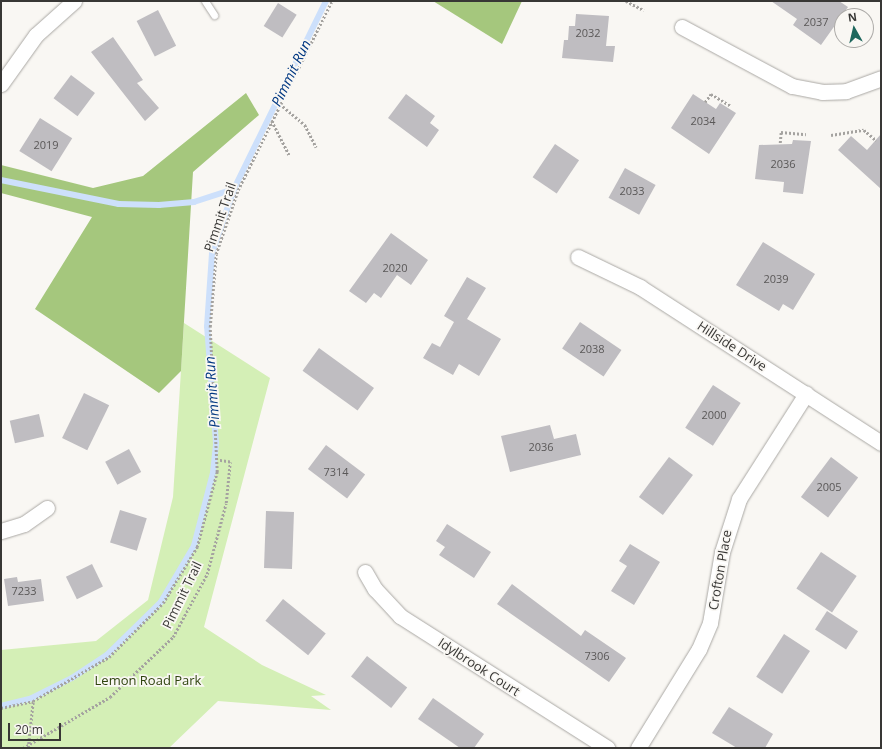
<!DOCTYPE html>
<style>
body{margin:0}
#map{position:relative;width:882px;height:749px;overflow:hidden;background:#f9f7f3;font-family:"Open Sans",sans-serif}
div>[style]{position:absolute}
.green>*{inset:0;background:#d4efb6}
.forest>*{inset:0;background:#a5c77d}
.stream>*{height:5.5px;margin:-2.75px;padding:0 2.75px;transform-origin:2.75px;border-radius:2.75px;background:#cde0fb}
.building>*{inset:0;background:#bfbdc1;transform-origin:0 0}
.path>*{height:2.5px;margin-top:-1.25px;transform-origin:0;background:repeating-linear-gradient(90deg,#a5a3a0 0 2px,transparent 0 4px)}
.roads{filter:drop-shadow(0 0 1px #aaa8a4) drop-shadow(0 0 1px #aaa8a4)}
.lane>*{height:7px;margin:-3.5px;padding:0 3.5px;transform-origin:3.5px;border-radius:3.5px;background:#fff}
.street>*{height:15px;margin:-7.5px;padding:0 7.5px;transform-origin:7.5px;border-radius:7.5px;background:#fff}
span{translate:-50% -50%;white-space:nowrap;text-align:center;line-height:1.15;-webkit-text-stroke:3.5px #f9f7f3;paint-order:stroke}
.number-label{font-size:11px;color:#5a5858}
.number-label span{-webkit-text-stroke-width:0}
.street-label{font-size:13px;color:#383735}
.park-label{font-size:13px;color:#2f440e}
.water-label{font-size:14px;color:#003781;font-style:italic}
.frame{position:absolute;inset:0;border:2px solid #383735;pointer-events:none}
.north{position:absolute;left:834px;top:8px;width:40px;height:40px;box-sizing:border-box;background:#f9f7f3;border:1px solid #acaaa7;border-radius:50%;rotate:352deg;font-size:11px;font-weight:700;line-height:16px;text-align:center;color:#383735}
.north::after{content:'';display:block;margin:auto;width:14px;height:18px;background:#1f675d;clip-path:polygon(50% 0,100% 100%,50% 72%,0 100%)}
.scale{position:absolute;left:8px;top:723px;width:53px;height:18px;box-sizing:border-box;border:2px solid #383735;border-top:0;padding-left:5px;font-size:12px;line-height:14px;white-space:nowrap;color:#383735;-webkit-text-stroke:3px #f9f7f3;paint-order:stroke}
</style>
<div id="map">
<div class="green">
<i style="clip-path:polygon(184px 323px,270px 378px,204px 627px,262px 665px,326px 695px,311px 696px,331px 710px,218px 701px,169px 748px,1px 748px,1px 650px,96px 641px,148px 600px,173px 497px)"></i>
</div>
<div class="forest">
<i style="clip-path:polygon(433px 1px,522px 1px,502px 44px)"></i>
<i style="clip-path:polygon(246px 93px,259px 115px,193px 172px,181px 371px,159px 393px,35px 309px,92px 217px,1px 193px,1px 165px,93px 188px,143px 176px)"></i>
</div>
<div class="stream">
<i style="left:1px;top:180px;width:120px;rotate:11.5deg"></i>
<i style="left:119px;top:204px;width:40px;rotate:1.4deg"></i>
<i style="left:159px;top:205px;width:35px;rotate:-5deg"></i>
<i style="left:194px;top:202px;width:42px;rotate:-18deg"></i>
<i style="left:1px;top:706px;width:32px;rotate:-14deg"></i>
<i style="left:32px;top:698px;width:45px;rotate:-26.6deg"></i>
<i style="left:72px;top:678px;width:42px;rotate:-33.3deg"></i>
<i style="left:107px;top:655px;width:76px;rotate:-44.5deg"></i>
<i style="left:161px;top:602px;width:65px;rotate:-59.5deg"></i>
<i style="left:194px;top:546px;width:75px;rotate:-75.4deg"></i>
<i style="left:213px;top:473px;width:30px;rotate:-84deg"></i>
<i style="left:216px;top:443px;width:116px;rotate:-94.4deg"></i>
<i style="left:207px;top:327px;width:74px;rotate:-86.1deg"></i>
<i style="left:212px;top:253px;width:68px;rotate:-71deg"></i>
<i style="left:234px;top:189px;width:209px;rotate:-63.9deg"></i>
</div>
<div class="building">
<i style="clip-path:polygon(771px 1px,839px 1px,848px 7px,821px 45px,793px 25px,797px 19px)"></i>
<i style="left:278px;top:3px;width:22px;height:27px;rotate:32deg"></i>
<i style="left:158px;top:10px;width:40px;height:24px;rotate:63deg"></i>
<i style="clip-path:polygon(576px 14px,609px 16px,606px 46px,615px 46px,613px 62px,562px 58px,564px 40px,568px 40px,569px 26px,575px 26px)"></i>
<i style="clip-path:polygon(113px 37px,143px 80px,137px 83px,159px 108px,145px 121px,91px 52px)"></i>
<i style="left:71px;top:75px;width:30px;height:29px;rotate:37deg"></i>
<i style="clip-path:polygon(406px 94px,435px 116px,430px 123px,439px 130px,427px 147px,388px 118px)"></i>
<i style="clip-path:polygon(693px 94px,716px 109px,720px 103px,736px 113px,709px 154px,671px 128px)"></i>
<i style="left:40px;top:118px;width:38px;height:39px;rotate:32deg"></i>
<i style="clip-path:polygon(881px 134px,881px 189px,838px 150px,851px 136px,867px 150px)"></i>
<i style="clip-path:polygon(793px 140px,811px 141px,803px 194px,783px 192px,784px 182px,755px 179px,759px 145px,792px 144px)"></i>
<i style="left:555px;top:144px;width:29px;height:40px;rotate:34deg"></i>
<i style="left:625px;top:168px;width:35px;height:34px;rotate:29deg"></i>
<i style="clip-path:polygon(391px 233px,428px 260px,411px 285px,397px 275px,381px 298px,374px 293px,366px 303px,349px 291px)"></i>
<i style="clip-path:polygon(763px 242px,815px 274px,793px 310px,783px 304px,779px 311px,736px 285px)"></i>
<i style="clip-path:polygon(467px 277px,486px 288px,467px 319px,501px 339px,479px 376px,459px 364px,453px 375px,423px 358px,432px 343px,440px 347px,454px 322px,444px 316px)"></i>
<i style="left:580px;top:322px;width:50px;height:32px;rotate:34deg"></i>
<i style="left:319px;top:348px;width:68px;height:28px;rotate:36deg"></i>
<i style="left:713px;top:385px;width:33px;height:51px;rotate:33deg"></i>
<i style="left:84px;top:393px;width:28px;height:50px;rotate:26deg"></i>
<i style="left:39px;top:414px;width:23px;height:30px;rotate:77deg"></i>
<i style="clip-path:polygon(550px 425px,554px 439px,576px 434px,581px 455px,510px 472px,501px 436px)"></i>
<i style="left:326px;top:445px;width:49px;height:30px;rotate:37deg"></i>
<i style="left:129px;top:449px;width:26px;height:27px;rotate:62deg"></i>
<i style="left:669px;top:457px;width:30px;height:50px;rotate:37deg"></i>
<i style="left:831px;top:457px;width:34px;height:50px;rotate:37deg"></i>
<i style="left:120px;top:510px;width:28px;height:34px;rotate:17deg"></i>
<i style="left:266px;top:511px;width:28px;height:57px;rotate:2deg"></i>
<i style="clip-path:polygon(447px 524px,491px 552px,474px 578px,439px 555px,445px 547px,436px 541px)"></i>
<i style="clip-path:polygon(630px 544px,660px 562px,634px 605px,611px 591px,627px 566px,619px 561px)"></i>
<i style="left:821px;top:552px;width:43px;height:44px;rotate:34deg"></i>
<i style="left:92px;top:564px;width:25px;height:29px;rotate:64deg"></i>
<i style="clip-path:polygon(17px 577px,18px 582px,41px 579px,44px 601px,8px 606px,4px 579px)"></i>
<i style="clip-path:polygon(512px 584px,581px 636px,585px 630px,626px 658px,609px 682px,497px 604px)"></i>
<i style="left:283px;top:599px;width:55px;height:28px;rotate:39deg"></i>
<i style="left:827px;top:611px;width:37px;height:22px;rotate:33deg"></i>
<i style="left:784px;top:634px;width:31px;height:51px;rotate:33deg"></i>
<i style="left:367px;top:656px;width:51px;height:26px;rotate:38deg"></i>
<i style="clip-path:polygon(433px 698px,484px 734px,474px 748px,460px 748px,418px 719px)"></i>
<i style="clip-path:polygon(729px 707px,773px 734px,765px 748px,737px 748px,712px 733px)"></i>
</div>
<div class="path">
<i style="left:626px;top:1px;width:20px;rotate:27deg"></i>
<i style="left:705px;top:102px;width:10px;rotate:-53deg"></i>
<i style="left:711px;top:94px;width:23px;rotate:31deg"></i>
<i style="left:280px;top:104px;width:33px;rotate:40deg"></i>
<i style="left:305px;top:125px;width:25px;rotate:63deg"></i>
<i style="left:272px;top:121px;width:38px;rotate:63deg"></i>
<i style="left:831px;top:135px;width:33px;rotate:-9deg"></i>
<i style="left:864px;top:130px;width:16px;rotate:40deg"></i>
<i style="left:780px;top:143px;width:11px;rotate:-85deg"></i>
<i style="left:781px;top:132px;width:25px;rotate:5deg"></i>
<i style="left:1px;top:708px;width:33px;rotate:-12deg"></i>
<i style="left:33px;top:701px;width:88px;rotate:-30.1deg"></i>
<i style="left:109px;top:657px;width:76px;rotate:-45deg"></i>
<i style="left:163px;top:603px;width:66px;rotate:-58.7deg"></i>
<i style="left:197px;top:547px;width:78px;rotate:-75.1deg"></i>
<i style="left:217px;top:472px;width:145px;rotate:-92.8deg"></i>
<i style="left:210px;top:327px;width:73px;rotate:-85.3deg"></i>
<i style="left:216px;top:254px;width:68px;rotate:-71deg"></i>
<i style="left:238px;top:190px;width:211px;rotate:-63.6deg"></i>
<i style="left:23px;top:748px;width:101px;rotate:-30.4deg"></i>
<i style="left:110px;top:697px;width:87px;rotate:-43.6deg"></i>
<i style="left:173px;top:637px;width:72px;rotate:-61.6deg"></i>
<i style="left:207px;top:574px;width:73px;rotate:-75deg"></i>
<i style="left:226px;top:503px;width:41px;rotate:-84.4deg"></i>
<i style="left:230px;top:462px;width:12px;rotate:-171deg"></i>
<i style="left:28px;top:748px;width:47px;rotate:-83.9deg"></i>
</div>
<div class="roads">
<div class="lane">
<i style="left:205px;top:1px;width:17px;rotate:57deg"></i>
</div>
<div class="street">
<i style="left:682px;top:27px;width:125px;rotate:28.2deg"></i>
<i style="left:792px;top:86px;width:31px;rotate:11deg"></i>
<i style="left:822px;top:92px;width:24px;rotate:-2deg"></i>
<i style="left:846px;top:91px;width:37px;rotate:-20deg"></i>
<i style="left:1px;top:84px;width:60px;rotate:-54.5deg"></i>
<i style="left:36px;top:35px;width:51px;rotate:-41.8deg"></i>
<i style="left:578px;top:257px;width:69px;rotate:25.8deg"></i>
<i style="left:640px;top:287px;width:287px;rotate:32.9deg"></i>
<i style="left:1px;top:531px;width:24px;rotate:-17deg"></i>
<i style="left:24px;top:524px;width:28px;rotate:-35deg"></i>
<i style="left:365px;top:572px;width:20px;rotate:60deg"></i>
<i style="left:375px;top:589px;width:37px;rotate:47deg"></i>
<i style="left:400px;top:616px;width:246px;rotate:32.5deg"></i>
<i style="left:638px;top:748px;width:116px;rotate:-58.4deg"></i>
<i style="left:699px;top:649px;width:28px;rotate:-67deg"></i>
<i style="left:710px;top:623px;width:72px;rotate:-80.4deg"></i>
<i style="left:722px;top:552px;width:56px;rotate:-72.2deg"></i>
<i style="left:739px;top:499px;width:125px;rotate:-57.5deg"></i>
</div>
</div>
<div class="number-label">
<span style="left:816px;top:22px">2037</span>
<span style="left:588px;top:33px">2032</span>
<span style="left:703px;top:121px">2034</span>
<span style="left:46px;top:145px">2019</span>
<span style="left:783px;top:164px">2036</span>
<span style="left:632px;top:191px">2033</span>
<span style="left:395px;top:268px">2020</span>
<span style="left:776px;top:279px">2039</span>
<span style="left:592px;top:349px">2038</span>
<span style="left:714px;top:415px">2000</span>
<span style="left:541px;top:447px">2036</span>
<span style="left:336px;top:472px">7314</span>
<span style="left:829px;top:487px">2005</span>
<span style="left:24px;top:591px">7233</span>
<span style="left:597px;top:656px">7306</span>
</div>
<div class="street-label">
<span style="left:220px;top:217px;rotate:-71deg">Pimmit Trail</span>
<span style="left:732px;top:346px;rotate:33deg">Hillside Drive</span>
<span style="left:720px;top:570px;rotate:-80deg">Crofton Place</span>
<span style="left:182px;top:595px;rotate:-64deg">Pimmit Trail</span>
<span style="left:479px;top:667px;rotate:33deg">Idylbrook Court</span>
</div>
<div class="park-label">
<span style="left:148px;top:680px">Lemon Road Park</span>
</div>
<div class="water-label">
<span style="left:291px;top:73px;rotate:-64deg">Pimmit Run</span>
<span style="left:212px;top:392px;rotate:-94deg">Pimmit Run</span>
</div>
<div class="frame"></div>
<div class="north">N</div>
<div class="scale">20 m</div>
</div>
